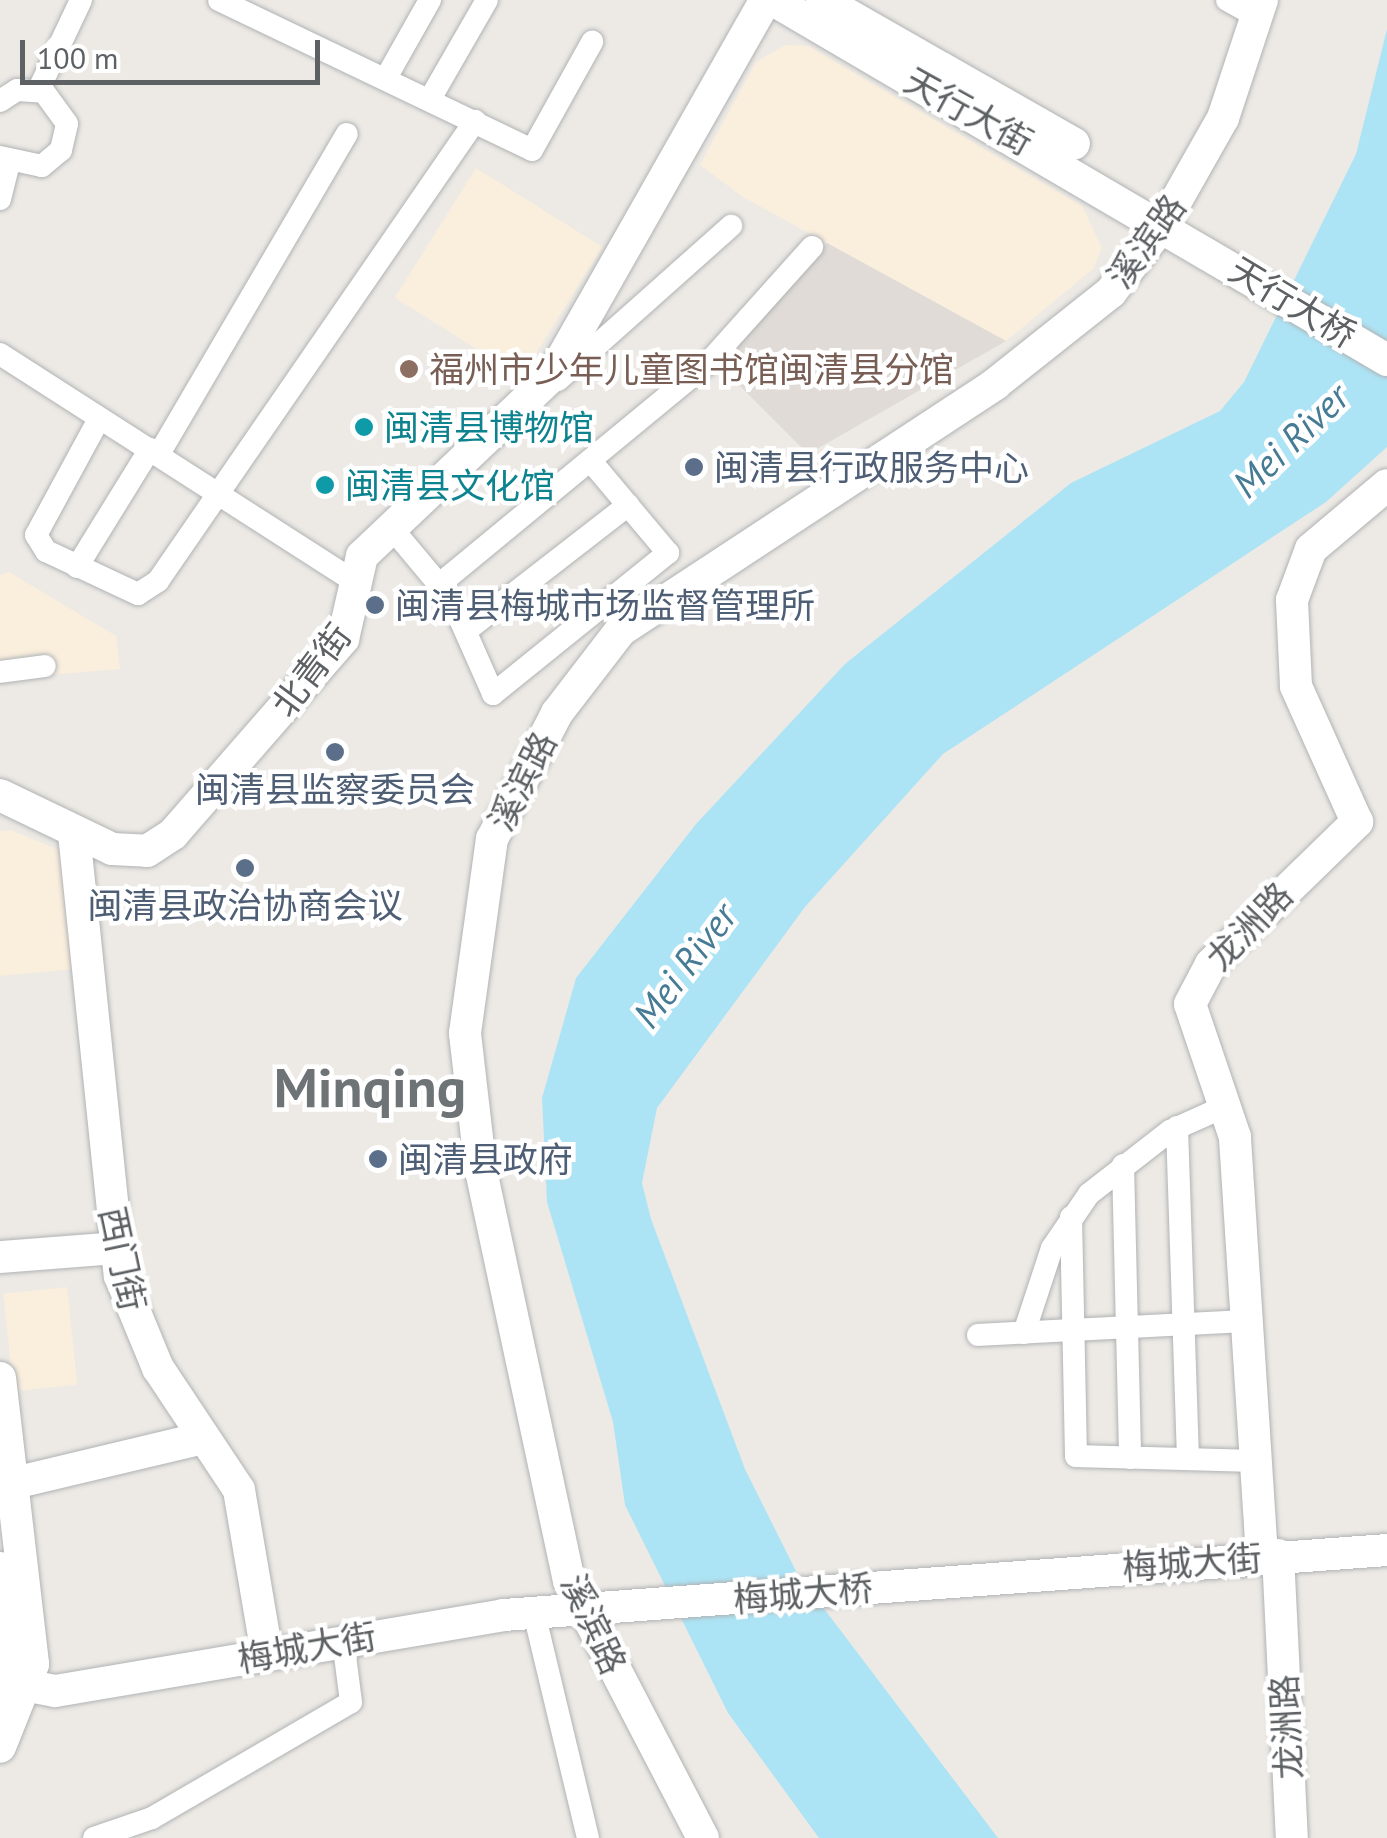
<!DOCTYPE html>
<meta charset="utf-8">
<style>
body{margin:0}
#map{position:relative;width:1387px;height:1838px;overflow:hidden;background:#edeae5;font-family:"PT Sans","Noto Sans SC",sans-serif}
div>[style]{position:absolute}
.commercial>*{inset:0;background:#faeedd;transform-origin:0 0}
.education>*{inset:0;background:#e0dbd6}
.water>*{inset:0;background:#ade4f5}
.roads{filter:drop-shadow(0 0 2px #b0b3b5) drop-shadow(0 0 2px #b0b3b5)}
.street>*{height:22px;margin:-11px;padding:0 11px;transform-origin:11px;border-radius:11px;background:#fff}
.secondary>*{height:32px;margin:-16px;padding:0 16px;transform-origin:16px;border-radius:16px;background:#fff}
.dots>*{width:28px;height:28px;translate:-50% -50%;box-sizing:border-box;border:5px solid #fff;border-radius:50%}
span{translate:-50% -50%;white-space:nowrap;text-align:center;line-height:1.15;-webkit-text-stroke:9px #fff;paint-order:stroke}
.street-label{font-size:35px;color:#5d6163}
.education-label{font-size:35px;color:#785e54}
.left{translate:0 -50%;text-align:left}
.culture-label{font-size:35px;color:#0d838f}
.service-label{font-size:35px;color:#4e5e75}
.water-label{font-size:38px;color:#467b95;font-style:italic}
.town-label{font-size:55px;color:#6e7375;font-weight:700}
.scale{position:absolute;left:20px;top:40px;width:300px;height:45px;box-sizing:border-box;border:5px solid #5d6163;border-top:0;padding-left:12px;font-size:30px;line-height:35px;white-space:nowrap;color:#5d6163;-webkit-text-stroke:8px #fff;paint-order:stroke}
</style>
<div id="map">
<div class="commercial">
<i style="clip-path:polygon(785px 45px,808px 46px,1082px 206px,1102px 248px,1093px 269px,1006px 341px,743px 197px,700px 165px,756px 62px)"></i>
<i style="left:476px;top:168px;width:149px;height:153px;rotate:32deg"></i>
<i style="clip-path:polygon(9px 572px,116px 636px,120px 669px,0 679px,0 575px)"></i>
<i style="clip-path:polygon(11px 830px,63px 852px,74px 969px,0 976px,0 831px)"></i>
<i style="left:67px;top:1287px;width:98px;height:64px;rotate:84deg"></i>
</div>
<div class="education">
<i style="clip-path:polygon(827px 243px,1006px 341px,808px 454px,718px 364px)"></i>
</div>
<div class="water">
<i style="clip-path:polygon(1387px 29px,1387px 447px,1326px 502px,943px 754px,805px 907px,657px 1108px,642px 1183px,651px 1219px,745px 1469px,797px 1573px,998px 1838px,819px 1838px,728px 1713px,625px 1505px,613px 1422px,547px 1202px,542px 1098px,576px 978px,696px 824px,845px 664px,1071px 483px,1220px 411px,1244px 382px,1356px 154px)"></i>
</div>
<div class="roads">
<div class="street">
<i style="left:219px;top:0;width:347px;rotate:25.6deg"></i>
<i style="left:532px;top:150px;width:124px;rotate:-60.9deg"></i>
<i style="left:1227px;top:0;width:35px;rotate:29deg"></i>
<i style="left:386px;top:78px;width:90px;rotate:-60.6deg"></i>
<i style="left:38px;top:91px;width:101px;rotate:-64.7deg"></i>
<i style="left:430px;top:99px;width:114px;rotate:-60.1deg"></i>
<i style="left:0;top:101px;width:20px;rotate:-33deg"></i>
<i style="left:17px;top:90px;width:27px;rotate:4deg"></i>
<i style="left:44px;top:92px;width:39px;rotate:54deg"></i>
<i style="left:67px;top:124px;width:27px;rotate:103deg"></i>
<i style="left:61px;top:150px;width:25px;rotate:140deg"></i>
<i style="left:42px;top:166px;width:43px;rotate:-167.9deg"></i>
<i style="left:0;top:199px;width:36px;rotate:-76deg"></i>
<i style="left:0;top:354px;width:418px;rotate:32.7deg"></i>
<i style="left:558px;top:380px;width:232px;rotate:-41.7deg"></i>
<i style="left:99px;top:419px;width:132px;rotate:118.5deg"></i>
<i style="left:36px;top:535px;width:19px;rotate:58deg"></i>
<i style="left:46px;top:551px;width:102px;rotate:25.1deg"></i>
<i style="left:138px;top:594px;width:24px;rotate:-33deg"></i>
<i style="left:158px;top:581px;width:559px;rotate:-55.43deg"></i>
<i style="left:159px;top:454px;width:371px;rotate:-59.6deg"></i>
<i style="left:390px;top:526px;width:95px;rotate:50.1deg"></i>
<i style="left:451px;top:599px;width:104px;rotate:66.1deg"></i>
<i style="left:493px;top:694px;width:225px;rotate:-38.9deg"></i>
<i style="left:668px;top:553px;width:121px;rotate:-130deg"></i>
<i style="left:77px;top:567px;width:139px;rotate:-58.3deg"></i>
<i style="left:441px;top:583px;width:346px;rotate:-39.5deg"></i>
<i style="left:708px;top:363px;width:156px;rotate:-48.1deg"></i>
<i style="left:467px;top:630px;width:204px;rotate:-37.8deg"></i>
<i style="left:0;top:672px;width:45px;rotate:-7.6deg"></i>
<i style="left:1177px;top:1127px;width:332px;rotate:88.1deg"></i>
<i style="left:1123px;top:1165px;width:293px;rotate:88.6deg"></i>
<i style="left:1071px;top:1217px;width:239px;rotate:88.8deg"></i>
<i style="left:1076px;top:1456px;width:178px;rotate:1.6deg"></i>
<i style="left:1024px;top:1333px;width:89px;rotate:-71.8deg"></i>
<i style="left:1052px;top:1248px;width:65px;rotate:-55.6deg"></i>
<i style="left:1089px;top:1194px;width:103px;rotate:-37.9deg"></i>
<i style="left:1170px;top:1131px;width:64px;rotate:-24.1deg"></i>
<i style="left:978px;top:1335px;width:266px;rotate:-3deg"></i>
<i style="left:534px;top:1613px;width:231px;rotate:76.5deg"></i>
<i style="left:94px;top:1838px;width:61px;rotate:-19deg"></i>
<i style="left:152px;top:1818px;width:230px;rotate:-30.2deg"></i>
<i style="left:351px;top:1702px;width:63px;rotate:-97.4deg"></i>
</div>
<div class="secondary">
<i style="left:773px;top:0;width:712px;rotate:30.38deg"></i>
<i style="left:822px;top:0;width:290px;rotate:29.7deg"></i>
<i style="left:0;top:795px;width:124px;rotate:25.7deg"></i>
<i style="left:112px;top:849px;width:35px;rotate:3deg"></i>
<i style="left:147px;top:851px;width:31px;rotate:-33deg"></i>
<i style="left:173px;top:834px;width:259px;rotate:-48.9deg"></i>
<i style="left:343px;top:639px;width:85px;rotate:-77.1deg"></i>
<i style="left:362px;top:556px;width:262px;rotate:-43.5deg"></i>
<i style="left:552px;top:376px;width:433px;rotate:-60.4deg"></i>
<i style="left:74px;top:833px;width:445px;rotate:84.1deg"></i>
<i style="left:120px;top:1276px;width:100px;rotate:67.6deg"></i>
<i style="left:158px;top:1368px;width:146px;rotate:56.4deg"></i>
<i style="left:239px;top:1490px;width:166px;rotate:80.3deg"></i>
<i style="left:0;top:1257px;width:116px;rotate:-4.4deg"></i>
<i style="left:0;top:1378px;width:288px;rotate:83.4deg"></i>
<i style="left:33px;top:1664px;width:89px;rotate:111.7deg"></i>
<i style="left:14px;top:1483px;width:194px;rotate:-13.4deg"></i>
<i style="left:1278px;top:1555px;width:283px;rotate:87.2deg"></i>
<i style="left:1262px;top:1556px;width:420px;rotate:-93.7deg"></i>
<i style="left:1235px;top:1137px;width:140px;rotate:-108.7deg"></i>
<i style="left:1190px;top:1004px;width:45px;rotate:-62.3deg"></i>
<i style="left:1211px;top:964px;width:204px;rotate:-44.2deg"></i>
<i style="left:1357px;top:822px;width:149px;rotate:-114.2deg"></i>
<i style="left:1296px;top:686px;width:86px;rotate:-92.7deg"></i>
<i style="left:1292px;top:600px;width:54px;rotate:-69.6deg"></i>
<i style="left:1311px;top:549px;width:99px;rotate:-40.1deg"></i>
<i style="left:0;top:1568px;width:103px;rotate:84.5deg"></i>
<i style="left:10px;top:1671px;width:32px;rotate:106deg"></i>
<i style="left:8px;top:1682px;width:48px;rotate:10.8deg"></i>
<i style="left:55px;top:1691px;width:455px;rotate:-9.6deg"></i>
<i style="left:504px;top:1615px;width:885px;rotate:-4.21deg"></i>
<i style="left:703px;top:1838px;width:290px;rotate:-117.5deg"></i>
<i style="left:569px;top:1581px;width:418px;rotate:-102.1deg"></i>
<i style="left:481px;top:1172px;width:140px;rotate:-96.6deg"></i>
<i style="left:465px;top:1033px;width:196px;rotate:-82.1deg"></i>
<i style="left:492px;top:839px;width:142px;rotate:-62.7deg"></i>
<i style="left:557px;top:713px;width:105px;rotate:-52.4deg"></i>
<i style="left:621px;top:630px;width:448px;rotate:-33.3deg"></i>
<i style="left:995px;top:384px;width:148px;rotate:-38.4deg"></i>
<i style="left:1111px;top:292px;width:86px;rotate:-52.6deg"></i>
<i style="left:1163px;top:224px;width:122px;rotate:-60.5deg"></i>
<i style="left:1223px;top:118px;width:124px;rotate:-71.7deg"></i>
</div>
</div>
<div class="dots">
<i style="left:409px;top:369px;background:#8d6e63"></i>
<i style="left:364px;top:427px;background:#0f9aa8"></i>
<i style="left:694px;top:467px;background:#5c6f8a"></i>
<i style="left:325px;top:485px;background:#0f9aa8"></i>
<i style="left:375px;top:605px;background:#5c6f8a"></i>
<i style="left:335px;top:752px;background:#5c6f8a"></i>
<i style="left:245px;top:868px;background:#5c6f8a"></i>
<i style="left:378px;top:1159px;background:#5c6f8a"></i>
</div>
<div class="street-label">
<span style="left:969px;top:111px;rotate:29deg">天行大街</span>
<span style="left:1146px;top:241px;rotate:-54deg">溪滨路</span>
<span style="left:1293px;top:302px;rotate:31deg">天行大桥</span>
<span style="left:311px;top:670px;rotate:-53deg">北青街</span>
<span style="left:522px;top:781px;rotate:-63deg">溪滨路</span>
<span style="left:1249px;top:926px;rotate:-46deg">龙洲路</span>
<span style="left:123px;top:1259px;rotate:78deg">西门街</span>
<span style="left:1192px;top:1562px;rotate:-4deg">梅城大街</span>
<span style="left:803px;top:1593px;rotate:-5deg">梅城大桥</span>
<span style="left:594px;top:1624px;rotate:65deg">溪滨路</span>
<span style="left:307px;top:1647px;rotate:-10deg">梅城大街</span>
<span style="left:1286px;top:1727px;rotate:-93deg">龙洲路</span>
</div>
<div class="education-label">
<span class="left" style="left:429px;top:369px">福州市少年儿童图书馆闽清县分馆</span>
</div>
<div class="culture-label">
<span class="left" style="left:384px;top:427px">闽清县博物馆</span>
<span class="left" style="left:345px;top:485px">闽清县文化馆</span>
</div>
<div class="service-label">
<span class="left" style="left:714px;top:467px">闽清县行政服务中心</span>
<span class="left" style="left:395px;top:605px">闽清县梅城市场监督管理所</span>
<span style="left:335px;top:789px">闽清县监察委员会</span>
<span style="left:245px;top:905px">闽清县政治协商会议</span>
<span class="left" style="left:398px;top:1159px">闽清县政府</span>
</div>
<div class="water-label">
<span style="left:1290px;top:440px;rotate:-44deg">Mei River</span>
<span style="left:684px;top:965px;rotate:-53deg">Mei River</span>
</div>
<div class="town-label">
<span style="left:370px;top:1087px">Minqing</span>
</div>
<div class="scale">100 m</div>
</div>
